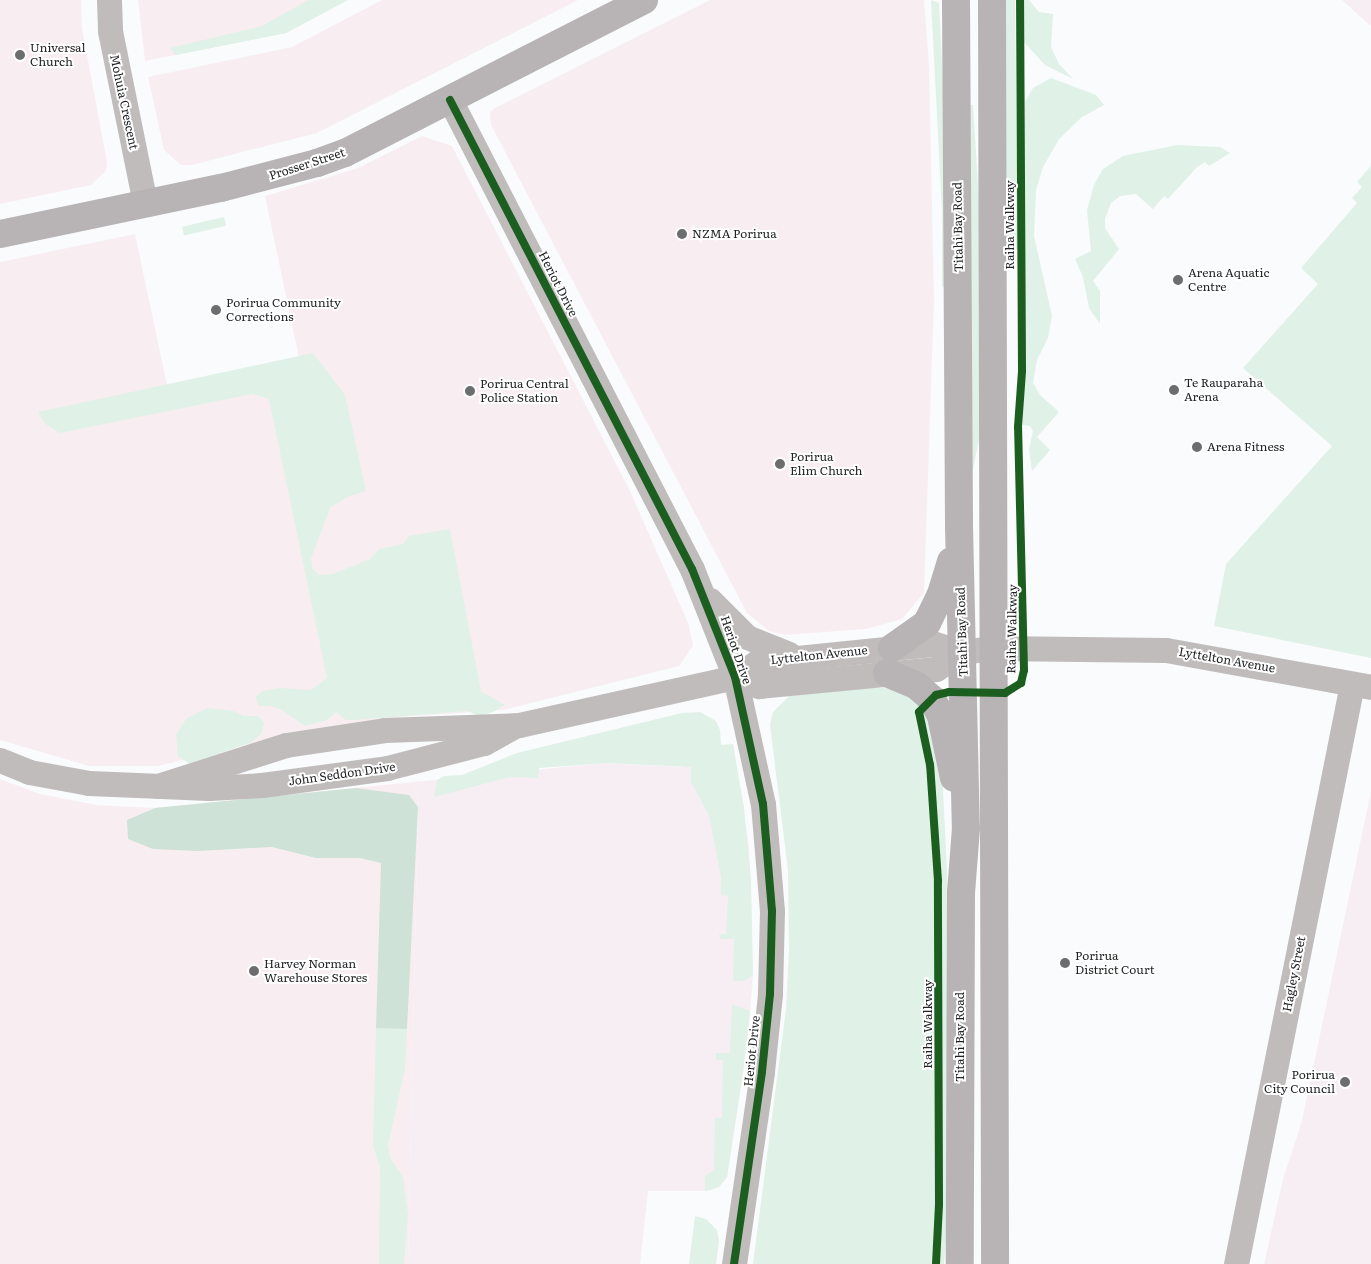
<!DOCTYPE html>
<style>
body{margin:0}
#map{position:relative;width:1371px;height:1264px;overflow:hidden;background:#f9fbfd;font-family:Literata,serif}
div>[style]{position:absolute}
.commercial>*{inset:0;background:#f7eef4}
.industrial>*{inset:0;background:#f8eef2}
.green>*{inset:0;background:#e0f1e7;transform-origin:0 0}
.forest>*{inset:0;background:#cfe2d7}
.minor>*{height:25px;margin:-12.5px;padding:0 12.5px;transform-origin:12.5px;border-radius:12.5px;background:#c0bcbc}
.major>*{height:28px;margin:-14px;padding:0 14px;transform-origin:14px;border-radius:14px;background:#b8b4b5}
.cycleway>*{height:8px;margin:-4px;padding:0 4px;transform-origin:4px;border-radius:4px;background:#1b5e20}
.dots>*{width:14px;height:14px;translate:-50% -50%;box-sizing:border-box;border:2px solid #fff;border-radius:50%}
span{translate:-50% -50%;white-space:nowrap;text-align:center;line-height:1.15;-webkit-text-stroke:4px #fff;paint-order:stroke}
.poi-label{font-size:12px;color:#1f2123}
.left{translate:0 -50%;text-align:left}
.right{translate:-100% -50%;text-align:right}
.street-label{font-size:12px;color:#1f2123}
</style>
<div id="map">
<div class="commercial">
<i style="clip-path:polygon(1342px 0,1371px 0,1371px 26px,1364px 20px)"></i>
<i style="clip-path:polygon(733px 744px,749px 847px,753px 975px,748px 1036px,727px 1177px,719px 1187px,709px 1191px,648px 1191px,640px 1264px,408px 1264px,418px 807px,414px 782px,604px 763px,682px 767px)"></i>
<i style="clip-path:polygon(1371px 791px,1371px 1264px,1264px 1264px,1283px 1179px,1302px 1121px)"></i>
</div>
<div class="industrial">
<i style="clip-path:polygon(0 0,81px 0,82px 28px,107px 162px,106px 171px,91px 185px,0 204px)"></i>
<i style="clip-path:polygon(138px 0,348px 0,286px 33px,145px 61px)"></i>
<i style="clip-path:polygon(382px 0,578px 0,317px 133px,192px 165px,181px 165px,164px 150px,148px 77px,292px 47px)"></i>
<i style="clip-path:polygon(710px 0,924px 0,929px 65px,934px 300px,924px 593px,902px 619px,866px 629px,785px 635px,769px 631px,747px 613px,491px 125px,490px 112px,495px 108px)"></i>
<i style="clip-path:polygon(422px 136px,452px 146px,630px 491px,689px 625px,693px 646px,679px 666px,503px 710px,400px 717px,282px 736px,158px 766px,89px 766px,0 740px,0 262px,135px 234px,167px 385px,299px 358px,265px 196px,358px 168px)"></i>
<i style="clip-path:polygon(0 779px,40px 794px,97px 805px,155px 808px,414px 782px,418px 807px,408px 1264px,0 1264px)"></i>
</div>
<div class="green">
<i style="clip-path:polygon(308px 0,348px 0,286px 33px,176px 55px,170px 48px,262px 26px)"></i>
<i style="clip-path:polygon(931px 0,939px 3px,949px 201px,949px 286px,942px 287px,942px 211px)"></i>
<i style="clip-path:polygon(1003px 0,1015px 0,1018px 249px,1012px 250px,1005px 244px)"></i>
<i style="clip-path:polygon(1024px 0,1029px 0,1039px 12px,1053px 14px,1051px 47px,1059px 64px,1073px 79px,1045px 65px,1024px 42px)"></i>
<i style="clip-path:polygon(1051px 78px,1096px 95px,1104px 105px,1082px 117px,1059px 139px,1043px 167px,1036px 190px,1034px 236px,1052px 316px,1048px 338px,1037px 360px,1033px 383px,1040px 395px,1059px 412px,1037px 437px,1050px 450px,1032px 471px,1029px 450px,1033px 431px,1030px 426px,1023px 425px,1025px 102px,1033px 88px)"></i>
<i style="clip-path:polygon(970px 105px,973px 105px,980px 218px,980px 435px,971px 478px)"></i>
<i style="clip-path:polygon(1177px 145px,1220px 147px,1230px 153px,1209px 166px,1205px 162px,1197px 167px,1168px 199px,1164px 196px,1153px 209px,1136px 194px,1120px 196px,1111px 203px,1105px 219px,1105px 228px,1119px 249px,1093px 281px,1100px 291px,1100px 324px,1089px 308px,1083px 277px,1075px 259px,1091px 251px,1087px 210px,1094px 185px,1103px 169px,1123px 156px)"></i>
<i style="clip-path:polygon(1371px 166px,1371px 658px,1214px 626px,1226px 564px,1332px 446px,1243px 368px,1318px 284px,1301px 268px,1357px 203px,1352px 198px,1362px 187px,1357px 182px)"></i>
<i style="left:224px;top:217px;width:9px;height:43px;rotate:77deg"></i>
<i style="clip-path:polygon(313px 353px,345px 395px,366px 491px,347px 497px,330px 508px,311px 559px,313px 569px,319px 575px,333px 574px,370px 559px,379px 549px,403px 544px,409px 536px,450px 529px,481px 691px,505px 705px,493px 712px,480px 716px,467px 711px,354px 720px,346px 720px,336px 712px,327px 720px,305px 726px,282px 710px,271px 706px,259px 706px,255px 697px,262px 691px,280px 688px,311px 690px,327px 678px,269px 399px,252px 394px,60px 433px,45px 424px,38px 412px)"></i>
<i style="clip-path:polygon(867px 687px,896px 689px,911px 694px,931px 718px,942px 770px,948px 891px,948px 1216px,944px 1264px,753px 1264px,786px 1009px,789px 951px,788px 870px,770px 725px,773px 712px,789px 696px)"></i>
<i style="clip-path:polygon(208px 708px,233px 711px,244px 716px,258px 716px,264px 723px,261px 734px,252px 742px,190px 764px,178px 756px,176px 734px,187px 718px)"></i>
<i style="clip-path:polygon(700px 712px,716px 721px,720px 730px,721px 745px,733px 744px,744px 808px,751px 879px,753px 975px,744px 981px,733px 981px,734px 939px,720px 939px,719px 934px,726px 934px,728px 896px,721px 895px,721px 877px,709px 815px,691px 782px,691px 767px,607px 763px,539px 768px,538px 778px,510px 777px,434px 797px,437px 780px,444px 776px,462px 775px,517px 753px,682px 713px)"></i>
<i style="clip-path:polygon(732px 1004px,750px 1011px,743px 1073px,727px 1177px,719px 1187px,705px 1191px,705px 1176px,714px 1170px,715px 1118px,722px 1118px,723px 1060px,716px 1060px,716px 1053px,730px 1053px)"></i>
<i style="clip-path:polygon(376px 1028px,407px 1029px,405px 1069px,388px 1145px,390px 1158px,403px 1177px,408px 1214px,404px 1264px,379px 1264px,380px 1168px,373px 1145px)"></i>
<i style="clip-path:polygon(695px 1216px,706px 1219px,717px 1230px,719px 1241px,716px 1264px,689px 1264px)"></i>
</div>
<div class="forest">
<i style="clip-path:polygon(356px 788px,409px 795px,418px 807px,407px 1029px,376px 1028px,381px 863px,360px 858px,316px 858px,272px 847px,198px 851px,153px 849px,128px 839px,127px 820px,155px 808px)"></i>
</div>
<div class="minor">
<i style="left:109px;top:0;width:31px;rotate:88deg"></i>
<i style="left:110px;top:31px;width:176px;rotate:78.5deg"></i>
<i style="left:450px;top:100px;width:528px;rotate:62.71deg"></i>
<i style="left:692px;top:569px;width:116px;rotate:68.3deg"></i>
<i style="left:735px;top:677px;width:130px;rotate:77.6deg"></i>
<i style="left:763px;top:804px;width:107px;rotate:85.2deg"></i>
<i style="left:772px;top:911px;width:83px;rotate:91.4deg"></i>
<i style="left:770px;top:994px;width:78px;rotate:95.9deg"></i>
<i style="left:762px;top:1072px;width:194px;rotate:98.3deg"></i>
<i style="left:710px;top:600px;width:52px;rotate:45deg"></i>
<i style="left:747px;top:637px;width:45px;rotate:22deg"></i>
<i style="left:735px;top:677px;width:26px;rotate:21deg"></i>
<i style="left:759px;top:686px;width:178px;rotate:-5.5deg"></i>
<i style="left:936px;top:669px;width:30px;rotate:-34deg"></i>
<i style="left:0;top:760px;width:31px;rotate:22deg"></i>
<i style="left:29px;top:772px;width:61px;rotate:10.4deg"></i>
<i style="left:89px;top:783px;width:120px;rotate:2.4deg"></i>
<i style="left:209px;top:788px;width:53px;rotate:-3.2deg"></i>
<i style="left:262px;top:785px;width:126px;rotate:-7.7deg"></i>
<i style="left:387px;top:768px;width:100px;rotate:-14.5deg"></i>
<i style="left:484px;top:743px;width:35px;rotate:-29deg"></i>
<i style="left:158px;top:786px;width:134px;rotate:-17.8deg"></i>
<i style="left:286px;top:745px;width:100px;rotate:-8.6deg"></i>
<i style="left:385px;top:730px;width:134px;rotate:-2.1deg"></i>
<i style="left:519px;top:725px;width:221px;rotate:-12.5deg"></i>
<i style="left:735px;top:677px;width:27px;rotate:-34deg"></i>
<i style="left:757px;top:662px;width:179px;rotate:-5.8deg"></i>
<i style="left:935px;top:644px;width:27px;rotate:17deg"></i>
<i style="left:961px;top:652px;width:33px;rotate:-7deg"></i>
<i style="left:994px;top:648px;width:172px;rotate:0.7deg"></i>
<i style="left:1166px;top:650px;width:208px;rotate:10.2deg"></i>
<i style="left:1236px;top:1264px;width:591px;rotate:-78.69deg"></i>
</div>
<div class="major">
<i style="left:956px;top:0;width:526px;rotate:89.67deg"></i>
<i style="left:959px;top:526px;width:302px;rotate:88.7deg"></i>
<i style="left:966px;top:828px;width:65px;rotate:94.4deg"></i>
<i style="left:961px;top:893px;width:371px;rotate:90.2deg"></i>
<i style="left:992px;top:0;width:1264px;rotate:89.86deg"></i>
<i style="left:0;top:234px;width:226px;rotate:-11.8deg"></i>
<i style="left:221px;top:188px;width:99px;rotate:-14.6deg"></i>
<i style="left:317px;top:163px;width:30px;rotate:-20deg"></i>
<i style="left:345px;top:153px;width:336px;rotate:-27.1deg"></i>
<i style="left:892px;top:648px;width:43px;rotate:-35.5deg"></i>
<i style="left:927px;top:623px;width:32px;rotate:-64deg"></i>
<i style="left:941px;top:594px;width:34px;rotate:-73deg"></i>
<i style="left:887px;top:673px;width:33px;rotate:23deg"></i>
<i style="left:917px;top:686px;width:20px;rotate:41deg"></i>
<i style="left:932px;top:699px;width:19px;rotate:62deg"></i>
<i style="left:941px;top:716px;width:63px;rotate:78.2deg"></i>
</div>
<div class="cycleway">
<i style="left:450px;top:100px;width:528px;rotate:62.71deg"></i>
<i style="left:692px;top:569px;width:116px;rotate:68.3deg"></i>
<i style="left:735px;top:677px;width:130px;rotate:77.6deg"></i>
<i style="left:763px;top:804px;width:107px;rotate:85.2deg"></i>
<i style="left:772px;top:911px;width:83px;rotate:91.4deg"></i>
<i style="left:770px;top:994px;width:78px;rotate:95.9deg"></i>
<i style="left:762px;top:1072px;width:194px;rotate:98.3deg"></i>
<i style="left:936px;top:1264px;width:59px;rotate:-87.1deg"></i>
<i style="left:939px;top:1205px;width:324px;rotate:-90.2deg"></i>
<i style="left:938px;top:881px;width:116px;rotate:-93.9deg"></i>
<i style="left:930px;top:765px;width:54px;rotate:-101.7deg"></i>
<i style="left:919px;top:712px;width:24px;rotate:-45deg"></i>
<i style="left:936px;top:695px;width:13px;rotate:-13deg"></i>
<i style="left:949px;top:692px;width:56px;rotate:1deg"></i>
<i style="left:1005px;top:693px;width:19px;rotate:-32deg"></i>
<i style="left:1021px;top:683px;width:13px;rotate:-77deg"></i>
<i style="left:1024px;top:670px;width:243px;rotate:-91.4deg"></i>
<i style="left:1018px;top:427px;width:56px;rotate:-85.9deg"></i>
<i style="left:1022px;top:371px;width:371px;rotate:-90.3deg"></i>
</div>
<div class="dots">
<i style="left:20px;top:55px;background:#6b6d6f"></i>
<i style="left:682px;top:234px;background:#6b6d6f"></i>
<i style="left:1178px;top:280px;background:#6b6d6f"></i>
<i style="left:216px;top:310px;background:#6b6d6f"></i>
<i style="left:1174px;top:390px;background:#6b6d6f"></i>
<i style="left:470px;top:391px;background:#6b6d6f"></i>
<i style="left:1197px;top:447px;background:#6b6d6f"></i>
<i style="left:780px;top:464px;background:#6b6d6f"></i>
<i style="left:1065px;top:963px;background:#6b6d6f"></i>
<i style="left:254px;top:971px;background:#6b6d6f"></i>
<i style="left:1345px;top:1082px;background:#6b6d6f"></i>
</div>
<div class="poi-label">
<span class="left" style="left:30px;top:55px">Universal<br>Church</span>
<span class="left" style="left:692px;top:234px">NZMA Porirua</span>
<span class="left" style="left:1188px;top:280px">Arena Aquatic<br>Centre</span>
<span class="left" style="left:226px;top:310px">Porirua Community<br>Corrections</span>
<span class="left" style="left:1184px;top:390px">Te Rauparaha<br>Arena</span>
<span class="left" style="left:480px;top:391px">Porirua Central<br>Police Station</span>
<span class="left" style="left:1207px;top:447px">Arena Fitness</span>
<span class="left" style="left:790px;top:464px">Porirua<br>Elim Church</span>
<span class="left" style="left:1075px;top:963px">Porirua<br>District Court</span>
<span class="left" style="left:264px;top:971px">Harvey Norman<br>Warehouse Stores</span>
<span class="right" style="left:1335px;top:1082px">Porirua<br>City Council</span>
</div>
<div class="street-label">
<span style="left:124px;top:102px;rotate:78deg">Mohuia Crescent</span>
<span style="left:307px;top:164px;rotate:-18deg">Prosser Street</span>
<span style="left:1010px;top:225px;rotate:-90deg">Raiha Walkway</span>
<span style="left:958px;top:227px;rotate:-91deg">Titahi Bay Road</span>
<span style="left:558px;top:284px;rotate:63deg">Heriot Drive</span>
<span style="left:1012px;top:629px;rotate:-89deg">Raiha Walkway</span>
<span style="left:962px;top:632px;rotate:-92deg">Titahi Bay Road</span>
<span style="left:736px;top:650px;rotate:71deg">Heriot Drive</span>
<span style="left:819px;top:655px;rotate:-6deg">Lyttelton Avenue</span>
<span style="left:1227px;top:660px;rotate:10deg">Lyttelton Avenue</span>
<span style="left:342px;top:774px;rotate:-8deg">John Seddon Drive</span>
<span style="left:1294px;top:974px;rotate:-79deg">Hagley Street</span>
<span style="left:928px;top:1024px;rotate:-90deg">Raiha Walkway</span>
<span style="left:960px;top:1037px;rotate:-90deg">Titahi Bay Road</span>
<span style="left:752px;top:1051px;rotate:-84deg">Heriot Drive</span>
</div>
</div>
